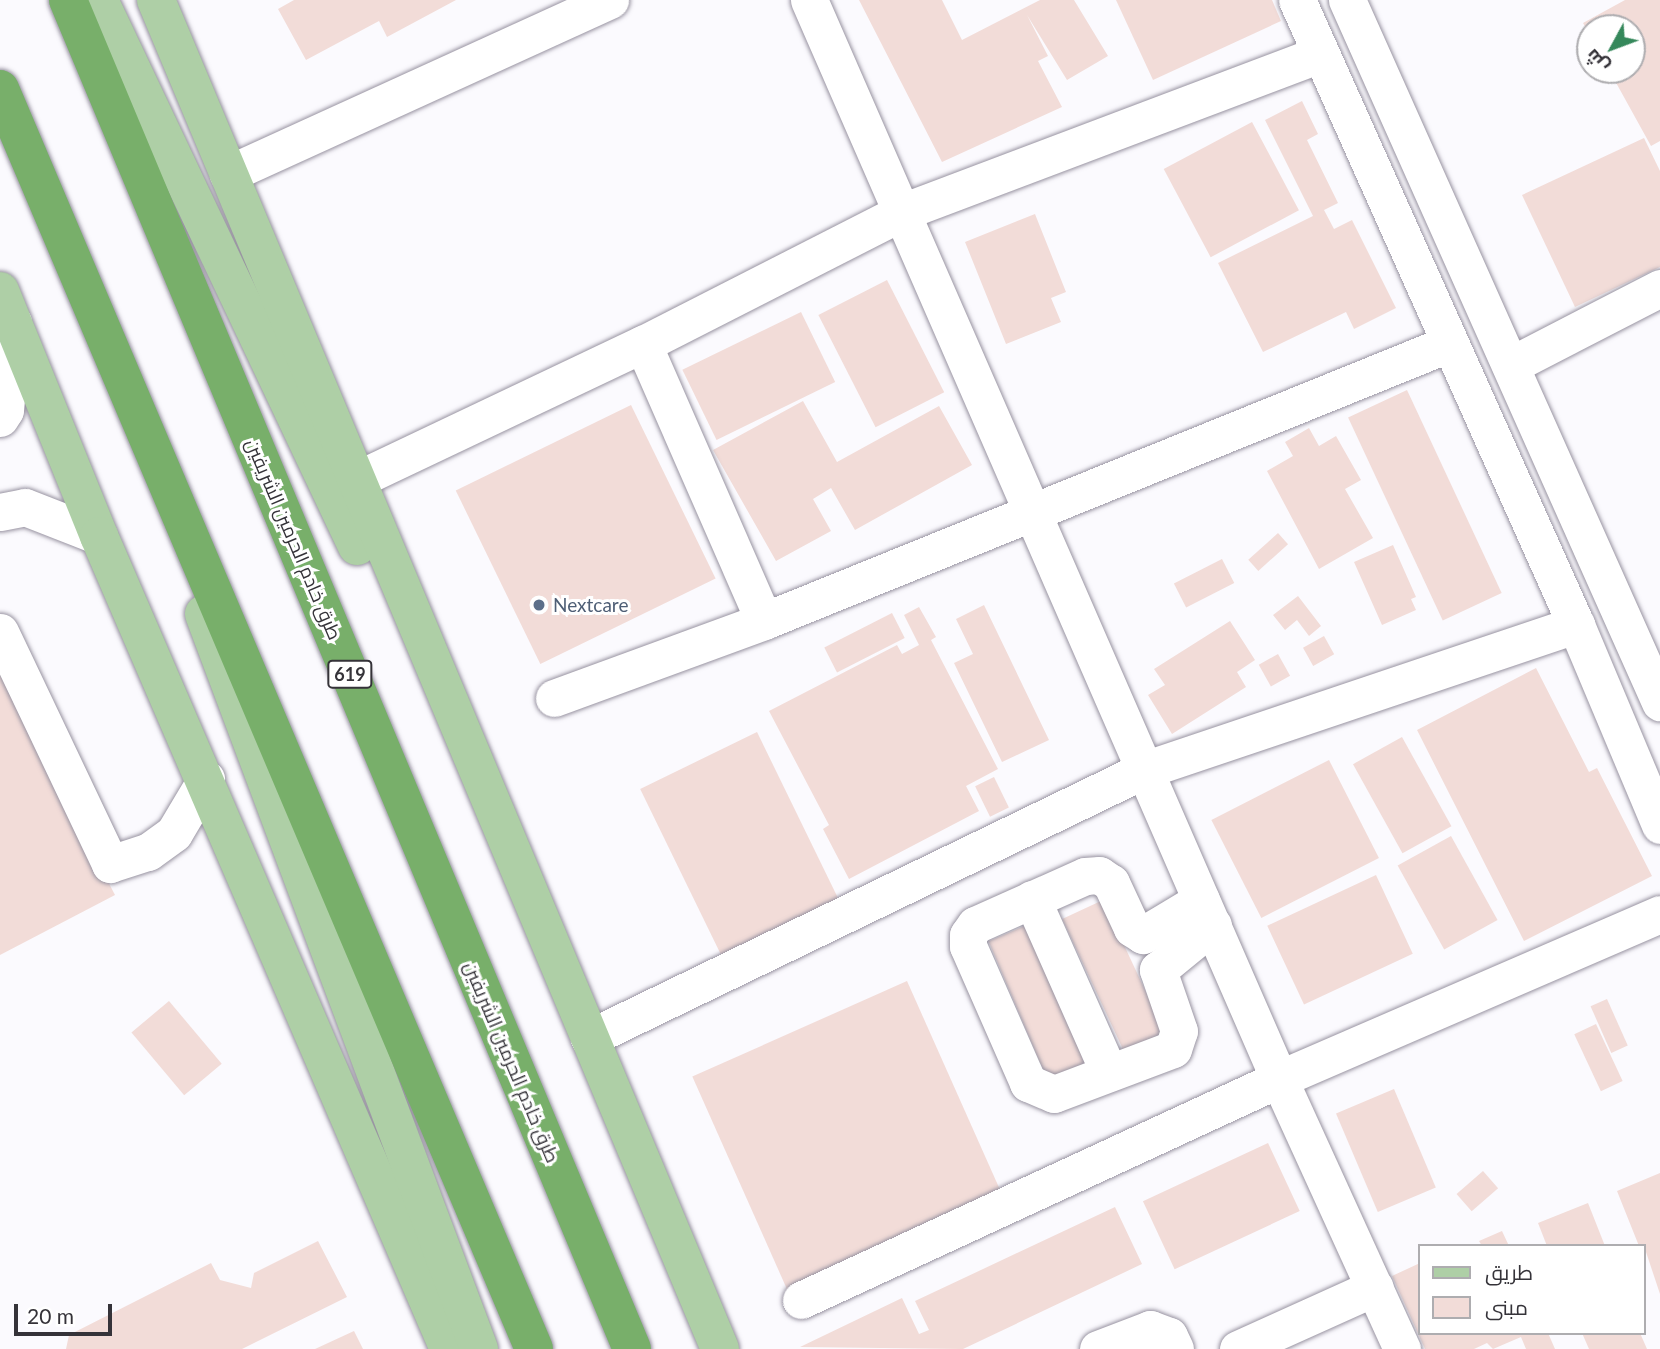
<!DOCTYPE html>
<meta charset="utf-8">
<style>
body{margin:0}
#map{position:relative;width:1660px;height:1349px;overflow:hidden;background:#fbfafe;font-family:Lato,Cairo,sans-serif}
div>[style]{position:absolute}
.building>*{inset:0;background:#f2dcd8;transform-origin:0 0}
.roads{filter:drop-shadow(0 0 2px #9893a1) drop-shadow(0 0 2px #9893a1)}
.minor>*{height:37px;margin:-18.5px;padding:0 18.5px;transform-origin:18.5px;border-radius:18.5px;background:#fff}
.major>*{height:38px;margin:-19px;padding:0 19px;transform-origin:19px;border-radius:19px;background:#aecfa6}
.highway>*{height:38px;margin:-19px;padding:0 19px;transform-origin:19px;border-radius:19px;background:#78af6a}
.dots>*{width:19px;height:19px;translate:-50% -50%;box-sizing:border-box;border:4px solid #fff;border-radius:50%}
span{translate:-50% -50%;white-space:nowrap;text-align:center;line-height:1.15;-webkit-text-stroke:6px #fff;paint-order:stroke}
.shield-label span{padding:2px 5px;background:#fff;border:2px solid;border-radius:5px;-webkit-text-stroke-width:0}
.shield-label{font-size:18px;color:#353339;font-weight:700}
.street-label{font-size:19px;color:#353339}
.service-label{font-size:19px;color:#4e5e75}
.left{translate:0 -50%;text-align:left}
.legend{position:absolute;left:1418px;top:1244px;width:228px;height:91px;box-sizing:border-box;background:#fff;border:2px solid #aeadb0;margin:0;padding:9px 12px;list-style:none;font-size:21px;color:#353339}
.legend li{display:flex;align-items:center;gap:14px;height:35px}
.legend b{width:35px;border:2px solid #aeadb0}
.north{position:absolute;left:1576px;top:14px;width:70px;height:70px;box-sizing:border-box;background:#fff;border:2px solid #aeadb0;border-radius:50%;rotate:229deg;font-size:19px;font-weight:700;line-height:28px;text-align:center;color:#353339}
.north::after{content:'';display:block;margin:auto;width:24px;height:32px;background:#35885b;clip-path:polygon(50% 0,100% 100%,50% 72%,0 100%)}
.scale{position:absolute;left:14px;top:1304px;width:98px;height:32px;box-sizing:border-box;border:4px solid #353339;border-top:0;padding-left:9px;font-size:21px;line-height:24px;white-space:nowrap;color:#353339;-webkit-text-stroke:5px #fff;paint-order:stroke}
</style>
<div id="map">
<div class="building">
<i style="clip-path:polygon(294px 0,456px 0,387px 37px,379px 21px,306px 60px,278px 9px)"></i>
<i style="clip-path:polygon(859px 0,942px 0,962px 40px,1040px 0,1074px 0,1108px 56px,1067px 80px,1027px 15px,1048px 56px,1038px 61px,1062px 107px,942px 162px)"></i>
<i style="clip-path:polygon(1116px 0,1272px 0,1281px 21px,1153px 80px)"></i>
<i style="clip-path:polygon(1625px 0,1660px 0,1660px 141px,1651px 146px,1609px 70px,1632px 70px,1632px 28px,1590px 28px,1590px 35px,1583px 23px)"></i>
<i style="clip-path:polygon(1302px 101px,1318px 134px,1307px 140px,1338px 203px,1324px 210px,1334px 229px,1352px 220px,1396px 308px,1354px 329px,1346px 312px,1263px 352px,1218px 263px,1313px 216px,1265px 120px)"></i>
<i style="left:1252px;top:122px;width:100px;height:100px;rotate:62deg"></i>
<i style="clip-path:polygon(1644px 138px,1660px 171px,1660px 267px,1575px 307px,1522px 195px)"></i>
<i style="clip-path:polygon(1035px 214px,1066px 292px,1051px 298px,1061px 322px,1006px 344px,965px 242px)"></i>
<i style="left:887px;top:280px;width:126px;height:77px;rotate:63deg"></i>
<i style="left:801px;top:312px;width:78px;height:132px;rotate:64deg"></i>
<i style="left:1407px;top:390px;width:224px;height:65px;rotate:65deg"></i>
<i style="clip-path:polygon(803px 401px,837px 462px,939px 406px,972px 465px,855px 530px,831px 488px,813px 499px,831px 531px,776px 561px,713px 450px)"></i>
<i style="left:631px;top:405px;width:193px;height:195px;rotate:64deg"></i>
<i style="clip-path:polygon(1309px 428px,1319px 446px,1336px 436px,1361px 480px,1345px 489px,1373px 538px,1319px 569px,1267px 471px,1293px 456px,1285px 442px)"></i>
<i style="left:1278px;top:533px;width:15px;height:40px;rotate:48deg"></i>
<i style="clip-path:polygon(1393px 545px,1416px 597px,1411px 599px,1416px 610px,1382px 625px,1354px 562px)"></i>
<i style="left:1222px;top:559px;width:27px;height:54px;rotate:63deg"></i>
<i style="clip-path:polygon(1298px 596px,1321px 626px,1309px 636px,1297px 620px,1285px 630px,1273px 615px)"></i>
<i style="clip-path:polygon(984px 605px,1049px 740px,1002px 762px,954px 663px,973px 654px,956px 619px)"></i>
<i style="clip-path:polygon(919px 607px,936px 637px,931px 640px,998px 769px,966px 786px,979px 811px,849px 879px,823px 829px,829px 825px,769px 711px,897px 645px,902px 654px,919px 645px,904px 615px)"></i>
<i style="left:892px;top:613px;width:28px;height:76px;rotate:63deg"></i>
<i style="clip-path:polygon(1230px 621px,1255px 660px,1237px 672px,1246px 687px,1172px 734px,1148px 695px,1165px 685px,1154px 669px)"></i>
<i style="left:1324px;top:636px;width:21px;height:24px;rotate:61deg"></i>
<i style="left:1278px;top:654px;width:25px;height:22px;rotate:61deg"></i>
<i style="clip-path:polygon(1536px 668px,1589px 772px,1597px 768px,1652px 876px,1524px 941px,1417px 730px)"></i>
<i style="clip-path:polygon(0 673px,115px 895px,0 955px)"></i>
<i style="left:757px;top:732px;width:203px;height:130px;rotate:64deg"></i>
<i style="left:1402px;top:737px;width:102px;height:56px;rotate:61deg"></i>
<i style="left:1329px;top:760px;width:110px;height:132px;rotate:63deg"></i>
<i style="left:994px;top:777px;width:34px;height:21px;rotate:64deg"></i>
<i style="left:1451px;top:836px;width:96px;height:61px;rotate:61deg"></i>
<i style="left:1376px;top:875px;width:87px;height:120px;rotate:65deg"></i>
<i style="left:1103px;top:900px;width:154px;height:45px;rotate:65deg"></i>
<i style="left:1029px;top:924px;width:155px;height:44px;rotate:67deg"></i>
<i style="left:907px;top:981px;width:233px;height:235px;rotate:66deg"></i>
<i style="left:1607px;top:999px;width:51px;height:18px;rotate:66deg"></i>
<i style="left:169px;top:1001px;width:82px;height:49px;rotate:50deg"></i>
<i style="left:1596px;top:1024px;width:63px;height:24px;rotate:65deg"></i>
<i style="left:1394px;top:1089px;width:107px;height:63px;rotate:67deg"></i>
<i style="left:1268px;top:1143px;width:75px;height:138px;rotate:65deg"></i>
<i style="left:1483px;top:1171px;width:23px;height:35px;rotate:49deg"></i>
<i style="clip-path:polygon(1660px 1173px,1660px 1294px,1644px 1246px,1639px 1246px,1617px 1191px)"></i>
<i style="clip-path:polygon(1588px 1203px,1605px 1246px,1547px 1246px,1538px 1223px)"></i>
<i style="clip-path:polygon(1115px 1207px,1142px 1264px,963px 1349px,800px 1347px,902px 1298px,919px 1334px,929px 1330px,915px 1301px)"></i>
<i style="clip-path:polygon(1502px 1231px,1509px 1246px,1482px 1246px,1479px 1241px)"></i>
<i style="clip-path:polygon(318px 1241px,347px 1297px,242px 1349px,66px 1349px,69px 1335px,211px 1263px,220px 1280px,251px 1288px,254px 1273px)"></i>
<i style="clip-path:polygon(1420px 1263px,1420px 1333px,1548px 1333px,1555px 1349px,1526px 1349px,1521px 1337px,1493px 1349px,1487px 1343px,1474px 1349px,1425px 1349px,1392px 1276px)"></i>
<i style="clip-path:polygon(354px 1331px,363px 1349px,315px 1349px)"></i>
<i style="clip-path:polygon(1582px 1333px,1640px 1333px,1647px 1349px,1589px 1349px)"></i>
</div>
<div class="roads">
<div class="minor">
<i style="left:809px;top:0;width:1177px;rotate:66.46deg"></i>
<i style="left:1279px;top:1079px;width:297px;rotate:65.5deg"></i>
<i style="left:1297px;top:0;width:684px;rotate:65.94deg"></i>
<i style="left:1576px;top:625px;width:217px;rotate:67.2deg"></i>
<i style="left:1347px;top:0;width:769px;rotate:65.97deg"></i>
<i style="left:228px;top:174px;width:420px;rotate:-24.5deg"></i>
<i style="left:643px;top:344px;width:302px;rotate:66.4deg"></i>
<i style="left:1511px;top:365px;width:168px;rotate:-27.3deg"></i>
<i style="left:0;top:418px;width:9px;rotate:-58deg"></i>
<i style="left:5px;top:410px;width:88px;rotate:-84.8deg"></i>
<i style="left:356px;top:480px;width:318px;rotate:-25.4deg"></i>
<i style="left:643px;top:344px;width:291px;rotate:-27deg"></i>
<i style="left:902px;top:212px;width:447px;rotate:-20.7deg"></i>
<i style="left:0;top:512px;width:25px;rotate:-11deg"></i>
<i style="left:25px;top:507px;width:79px;rotate:21.4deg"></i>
<i style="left:0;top:632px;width:257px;rotate:64.6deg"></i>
<i style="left:110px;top:864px;width:40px;rotate:-18deg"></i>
<i style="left:148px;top:852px;width:32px;rotate:-36deg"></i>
<i style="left:174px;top:833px;width:63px;rotate:-59.3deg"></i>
<i style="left:554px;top:698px;width:224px;rotate:-20.1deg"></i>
<i style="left:764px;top:621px;width:738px;rotate:-22.05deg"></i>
<i style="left:1032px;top:899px;width:190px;rotate:66.1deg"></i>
<i style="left:1201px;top:900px;width:68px;rotate:148.9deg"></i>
<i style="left:1143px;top:935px;width:13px;rotate:-148deg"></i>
<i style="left:1132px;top:928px;width:50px;rotate:-115deg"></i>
<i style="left:1111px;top:883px;width:14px;rotate:-146deg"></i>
<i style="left:1099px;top:875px;width:14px;rotate:176deg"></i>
<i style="left:1085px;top:876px;width:120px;rotate:156deg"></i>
<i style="left:975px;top:925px;width:12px;rotate:125deg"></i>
<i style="left:968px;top:935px;width:11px;rotate:90deg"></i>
<i style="left:968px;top:946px;width:150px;rotate:66.3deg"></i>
<i style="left:1028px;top:1083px;width:28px;rotate:23deg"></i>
<i style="left:1054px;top:1094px;width:127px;rotate:-20.7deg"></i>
<i style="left:1173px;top:1049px;width:19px;rotate:-72deg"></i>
<i style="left:1179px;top:1031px;width:65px;rotate:-109deg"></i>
<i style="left:1158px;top:970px;width:71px;rotate:-39.3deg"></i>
<i style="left:589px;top:1038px;width:616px;rotate:-25.78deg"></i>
<i style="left:1144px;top:770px;width:456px;rotate:-18.6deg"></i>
<i style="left:801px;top:1300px;width:527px;rotate:-24.81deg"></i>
<i style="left:1279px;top:1079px;width:415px;rotate:-23.4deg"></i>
<i style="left:1098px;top:1349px;width:56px;rotate:-21deg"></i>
<i style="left:1150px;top:1329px;width:20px;rotate:20deg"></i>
<i style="left:1169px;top:1336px;width:14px;rotate:65deg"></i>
<i style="left:1238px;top:1349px;width:150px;rotate:-24.3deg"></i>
</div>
<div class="major">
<i style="left:99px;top:0;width:604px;rotate:64.71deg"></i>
<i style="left:156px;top:0;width:1462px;rotate:67.31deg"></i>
<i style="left:0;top:291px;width:264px;rotate:68deg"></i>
<i style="left:99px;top:536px;width:885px;rotate:66.71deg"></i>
<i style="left:204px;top:614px;width:785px;rotate:69.49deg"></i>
</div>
<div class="highway">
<i style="left:68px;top:0;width:1462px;rotate:67.31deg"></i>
<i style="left:0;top:89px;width:1368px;rotate:67.03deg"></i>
</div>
</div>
<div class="dots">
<i style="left:539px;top:605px;background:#5c6f8a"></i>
</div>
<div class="shield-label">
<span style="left:350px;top:674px">619</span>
</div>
<div class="street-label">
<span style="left:294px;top:539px;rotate:67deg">طرق خادم الحرمين الشريفين</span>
<span style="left:512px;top:1062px;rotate:67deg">طرق خادم الحرمين الشريفين</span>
</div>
<div class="service-label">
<span class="left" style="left:553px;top:605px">Nextcare</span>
</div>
<ul class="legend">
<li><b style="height:9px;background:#aecfa6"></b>طريق</li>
<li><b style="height:19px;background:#f2dcd8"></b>مبنى</li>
</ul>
<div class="north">ش</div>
<div class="scale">20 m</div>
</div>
